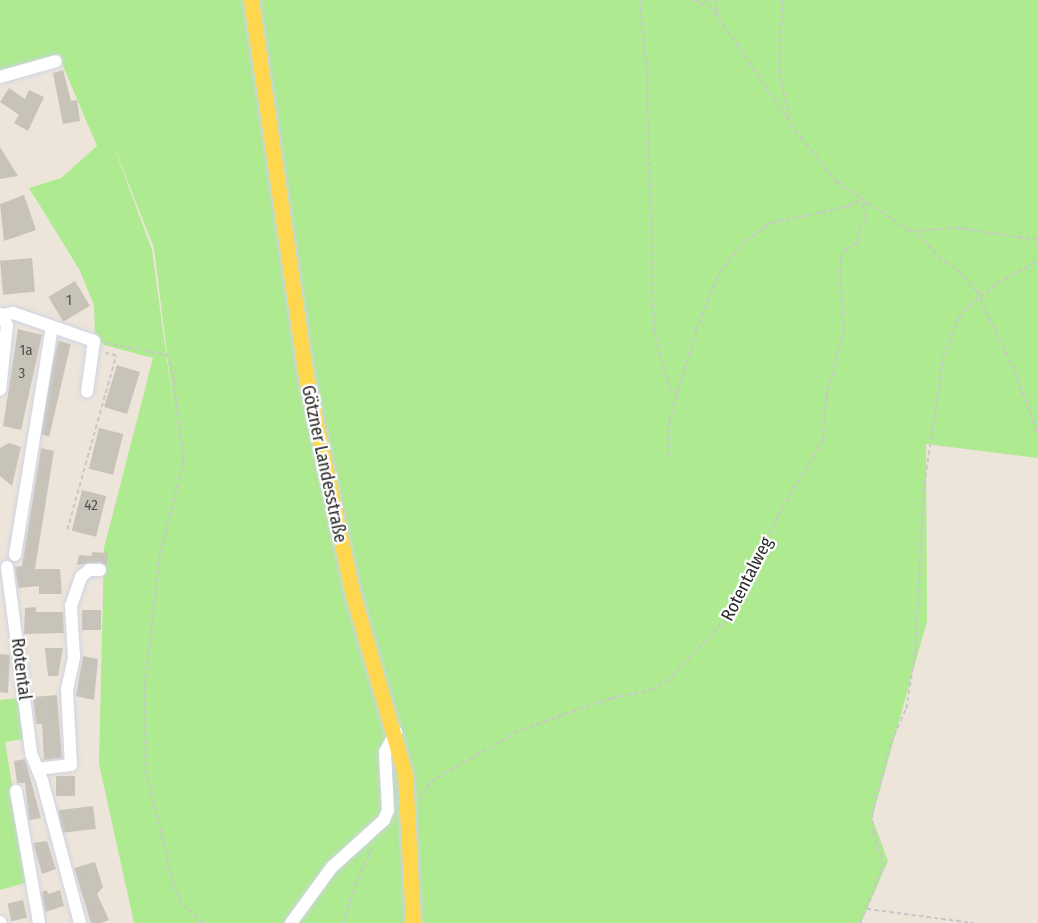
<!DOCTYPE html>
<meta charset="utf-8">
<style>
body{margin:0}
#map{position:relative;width:1038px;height:923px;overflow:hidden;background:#ede5da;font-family:"Fira Sans Condensed",sans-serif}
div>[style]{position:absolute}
.green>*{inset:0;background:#aeea90}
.building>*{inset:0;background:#c8c3b9;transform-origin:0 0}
.path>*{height:1.5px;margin-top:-0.75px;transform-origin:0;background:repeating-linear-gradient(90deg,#c8c8c8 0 4.5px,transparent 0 7.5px)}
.roads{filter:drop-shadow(0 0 2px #cfd3e4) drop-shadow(0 0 2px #cfd3e4)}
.minor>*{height:12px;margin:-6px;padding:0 6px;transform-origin:6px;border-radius:6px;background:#fff}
.major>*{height:15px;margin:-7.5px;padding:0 7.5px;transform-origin:7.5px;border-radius:7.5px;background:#fed74e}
span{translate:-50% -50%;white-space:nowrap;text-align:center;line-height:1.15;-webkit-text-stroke:4.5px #fff;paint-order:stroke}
.number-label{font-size:15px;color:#52504e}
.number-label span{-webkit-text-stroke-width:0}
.street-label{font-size:18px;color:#2a2a2a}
</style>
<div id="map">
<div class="green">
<i style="clip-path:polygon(evenodd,0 0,1038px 0,1038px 458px,926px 444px,927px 621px,872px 818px,888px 861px,861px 923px,134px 923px,99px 764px,104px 548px,153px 358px,104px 345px,95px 336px,94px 305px,79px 269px,29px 188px,61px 178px,97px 146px,60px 59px,0 74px,0 0,111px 139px,154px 248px,175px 419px,152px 250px,111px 139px)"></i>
<i style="clip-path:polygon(20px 698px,24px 739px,5px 742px,28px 882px,0 890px,0 700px)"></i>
</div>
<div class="building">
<i style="clip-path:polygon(63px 70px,71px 101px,77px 100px,80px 121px,63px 124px,53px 73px)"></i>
<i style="clip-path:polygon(9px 88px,25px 99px,29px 90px,44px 97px,28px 131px,14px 123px,19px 115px,0 102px)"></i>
<i style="clip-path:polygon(0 147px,18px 176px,0 179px)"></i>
<i style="clip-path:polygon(24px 195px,36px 230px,4px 241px,0 204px)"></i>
<i style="left:32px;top:258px;width:34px;height:32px;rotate:85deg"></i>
<i style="left:75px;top:281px;width:29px;height:31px;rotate:59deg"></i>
<i style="clip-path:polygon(18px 329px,42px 335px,21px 430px,3px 426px)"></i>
<i style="left:58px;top:341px;width:13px;height:95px;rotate:13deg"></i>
<i style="left:117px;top:365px;width:24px;height:44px;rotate:17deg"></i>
<i style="left:99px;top:428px;width:25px;height:42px;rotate:14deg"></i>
<i style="clip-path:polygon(9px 443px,21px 447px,12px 486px,0 476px,0 448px)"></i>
<i style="clip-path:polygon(41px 448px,54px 451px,35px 569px,60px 569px,62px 594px,39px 594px,39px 586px,18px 588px,15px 567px,22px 566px)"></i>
<i style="left:82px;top:490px;width:25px;height:42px;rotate:14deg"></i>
<i style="clip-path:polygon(92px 552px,108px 553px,107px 566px,100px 562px,77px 565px,79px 555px,92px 556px)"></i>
<i style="clip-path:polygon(36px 607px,36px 612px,63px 612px,64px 633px,24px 634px,25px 608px)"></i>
<i style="left:82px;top:610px;width:19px;height:20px"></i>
<i style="clip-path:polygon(45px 648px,63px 648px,58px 676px,48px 676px)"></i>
<i style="clip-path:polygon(0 654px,10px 655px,8px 693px,0 692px)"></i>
<i style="clip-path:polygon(83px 656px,98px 659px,94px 700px,76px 696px)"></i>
<i style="clip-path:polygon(57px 695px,62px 758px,44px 760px,42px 724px,36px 724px,33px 697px)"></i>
<i style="clip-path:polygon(25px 759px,41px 818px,29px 820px,25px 783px,17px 783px,14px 761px)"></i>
<i style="left:75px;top:776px;width:20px;height:19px;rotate:90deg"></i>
<i style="left:93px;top:806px;width:23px;height:35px;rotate:83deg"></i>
<i style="clip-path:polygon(47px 841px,56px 869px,42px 874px,33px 843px)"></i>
<i style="clip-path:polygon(95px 862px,103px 887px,97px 894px,109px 920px,101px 923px,91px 923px,74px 868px)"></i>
<i style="clip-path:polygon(47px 890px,48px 894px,60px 890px,64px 906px,45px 912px,42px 892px)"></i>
<i style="left:23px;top:900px;width:18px;height:16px;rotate:77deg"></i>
</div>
<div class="path">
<i style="left:640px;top:0;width:72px;rotate:84.4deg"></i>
<i style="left:647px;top:72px;width:258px;rotate:88.4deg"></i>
<i style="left:654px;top:330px;width:60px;rotate:75.5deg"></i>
<i style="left:669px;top:388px;width:11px;rotate:34deg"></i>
<i style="left:693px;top:0;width:16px;rotate:22deg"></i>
<i style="left:706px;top:0;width:168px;rotate:55.5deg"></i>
<i style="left:801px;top:138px;width:57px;rotate:50.7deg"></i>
<i style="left:837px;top:182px;width:88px;rotate:33.9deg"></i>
<i style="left:910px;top:231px;width:49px;rotate:-3.5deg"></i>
<i style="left:959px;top:228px;width:80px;rotate:8.6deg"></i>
<i style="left:715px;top:0;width:16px;rotate:79deg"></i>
<i style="left:783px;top:0;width:70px;rotate:93.3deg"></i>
<i style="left:779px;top:70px;width:49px;rotate:78.2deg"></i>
<i style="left:919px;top:234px;width:30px;rotate:50deg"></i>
<i style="left:938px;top:257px;width:25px;rotate:34deg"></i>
<i style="left:959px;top:271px;width:27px;rotate:48deg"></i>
<i style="left:977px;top:291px;width:96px;rotate:64.8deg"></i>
<i style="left:1018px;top:378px;width:60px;rotate:70.7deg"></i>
<i style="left:106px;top:343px;width:63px;rotate:11deg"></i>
<i style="left:168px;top:355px;width:28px;rotate:77deg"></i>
<i style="left:174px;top:382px;width:81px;rotate:82.9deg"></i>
<i style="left:184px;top:462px;width:96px;rotate:104.5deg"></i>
<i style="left:160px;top:555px;width:133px;rotate:96.5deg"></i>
<i style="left:145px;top:687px;width:83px;rotate:89.3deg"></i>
<i style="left:146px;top:770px;width:119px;rotate:76.4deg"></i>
<i style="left:174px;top:886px;width:21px;rotate:65deg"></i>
<i style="left:183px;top:905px;width:28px;rotate:41deg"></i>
<i style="left:669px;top:456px;width:35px;rotate:-90deg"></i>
<i style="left:669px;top:421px;width:95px;rotate:-73.5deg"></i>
<i style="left:696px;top:330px;width:61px;rotate:-68deg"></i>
<i style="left:719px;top:273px;width:41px;rotate:-50.9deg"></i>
<i style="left:745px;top:241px;width:32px;rotate:-35deg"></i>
<i style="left:771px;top:223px;width:80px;rotate:-12.3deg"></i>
<i style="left:849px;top:206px;width:13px;rotate:-27deg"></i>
<i style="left:67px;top:530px;width:181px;rotate:-74.3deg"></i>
<i style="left:116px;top:356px;width:11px;rotate:-165deg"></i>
<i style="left:420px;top:801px;width:21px;rotate:-62deg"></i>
<i style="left:430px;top:782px;width:106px;rotate:-29.9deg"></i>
<i style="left:522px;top:729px;width:95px;rotate:-19deg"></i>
<i style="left:612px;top:698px;width:40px;rotate:-12deg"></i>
<i style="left:651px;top:690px;width:17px;rotate:-28deg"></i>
<i style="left:666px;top:682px;width:100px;rotate:-46.2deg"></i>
<i style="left:735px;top:610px;width:104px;rotate:-65.6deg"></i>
<i style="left:778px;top:515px;width:87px;rotate:-59deg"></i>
<i style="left:823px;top:440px;width:42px;rotate:-85.9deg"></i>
<i style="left:826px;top:398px;width:68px;rotate:-75.6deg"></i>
<i style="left:843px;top:332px;width:73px;rotate:-92.4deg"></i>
<i style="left:840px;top:259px;width:12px;rotate:-59deg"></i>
<i style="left:846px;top:249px;width:13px;rotate:-27deg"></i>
<i style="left:858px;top:243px;width:14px;rotate:-90deg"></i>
<i style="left:858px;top:229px;width:14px;rotate:-51deg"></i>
<i style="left:867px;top:218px;width:13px;rotate:-113deg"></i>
<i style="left:862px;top:206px;width:6px;rotate:-45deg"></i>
<i style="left:867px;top:909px;width:108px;rotate:7.5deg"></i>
<i style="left:343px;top:923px;width:39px;rotate:-73deg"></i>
<i style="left:354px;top:886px;width:44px;rotate:-64.6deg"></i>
<i style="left:860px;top:923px;width:55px;rotate:-67.6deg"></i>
<i style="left:881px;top:872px;width:14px;rotate:-86deg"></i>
<i style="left:882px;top:858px;width:27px;rotate:-110deg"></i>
<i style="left:873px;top:833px;width:19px;rotate:-93deg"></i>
<i style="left:872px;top:814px;width:74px;rotate:-75.2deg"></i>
<i style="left:891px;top:742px;width:36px;rotate:-66deg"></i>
<i style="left:906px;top:709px;width:58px;rotate:-81deg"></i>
<i style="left:915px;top:652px;width:160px;rotate:-87.1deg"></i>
<i style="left:923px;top:492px;width:136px;rotate:-81.6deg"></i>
<i style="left:943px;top:357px;width:43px;rotate:-68.2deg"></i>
<i style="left:959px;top:317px;width:14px;rotate:-51deg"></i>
<i style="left:968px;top:306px;width:38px;rotate:-37deg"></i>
<i style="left:998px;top:283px;width:46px;rotate:-28.8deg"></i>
</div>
<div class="roads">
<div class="minor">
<i style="left:0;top:77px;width:58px;rotate:-15.9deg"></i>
<i style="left:0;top:314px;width:13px;rotate:58deg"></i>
<i style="left:7px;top:325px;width:65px;rotate:96.1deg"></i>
<i style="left:2px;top:315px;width:11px;rotate:-10deg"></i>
<i style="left:13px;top:313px;width:86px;rotate:19.1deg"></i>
<i style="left:94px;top:341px;width:51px;rotate:97.8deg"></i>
<i style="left:15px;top:555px;width:231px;rotate:-80.8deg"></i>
<i style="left:7px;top:567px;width:188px;rotate:82.6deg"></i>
<i style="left:31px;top:753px;width:29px;rotate:68deg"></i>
<i style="left:42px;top:780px;width:148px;rotate:75.1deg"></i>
<i style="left:38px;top:769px;width:33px;rotate:-7deg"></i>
<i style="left:71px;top:765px;width:75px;rotate:-93.1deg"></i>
<i style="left:67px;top:690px;width:34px;rotate:-78deg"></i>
<i style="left:74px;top:657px;width:51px;rotate:-93.4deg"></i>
<i style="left:71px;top:606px;width:31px;rotate:-71deg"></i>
<i style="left:81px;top:577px;width:11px;rotate:-41deg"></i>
<i style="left:89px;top:570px;width:11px"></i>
<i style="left:16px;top:791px;width:134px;rotate:80.1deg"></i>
<i style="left:0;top:922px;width:1px;rotate:45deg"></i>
<i style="left:291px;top:923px;width:69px;rotate:-53.8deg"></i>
<i style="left:332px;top:867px;width:70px;rotate:-42.1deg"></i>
<i style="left:384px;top:820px;width:11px;rotate:-68deg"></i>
<i style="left:388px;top:810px;width:58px;rotate:-93deg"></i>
<i style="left:385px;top:752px;width:23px;rotate:-61deg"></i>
</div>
<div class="major">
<i style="left:251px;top:0;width:381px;rotate:81.7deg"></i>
<i style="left:306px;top:377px;width:220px;rotate:77.9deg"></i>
<i style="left:352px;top:592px;width:190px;rotate:73.8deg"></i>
<i style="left:405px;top:774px;width:149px;rotate:86.9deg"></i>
</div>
</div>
<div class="number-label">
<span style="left:69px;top:301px">1</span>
<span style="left:26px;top:351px">1a</span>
<span style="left:22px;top:374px">3</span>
<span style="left:91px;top:506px">42</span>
</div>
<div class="street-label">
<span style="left:324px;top:464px;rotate:78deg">Götzner Landesstraße</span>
<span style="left:747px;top:579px;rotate:-63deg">Rotentalweg</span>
<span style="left:21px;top:669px;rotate:83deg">Rotental</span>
</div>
</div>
